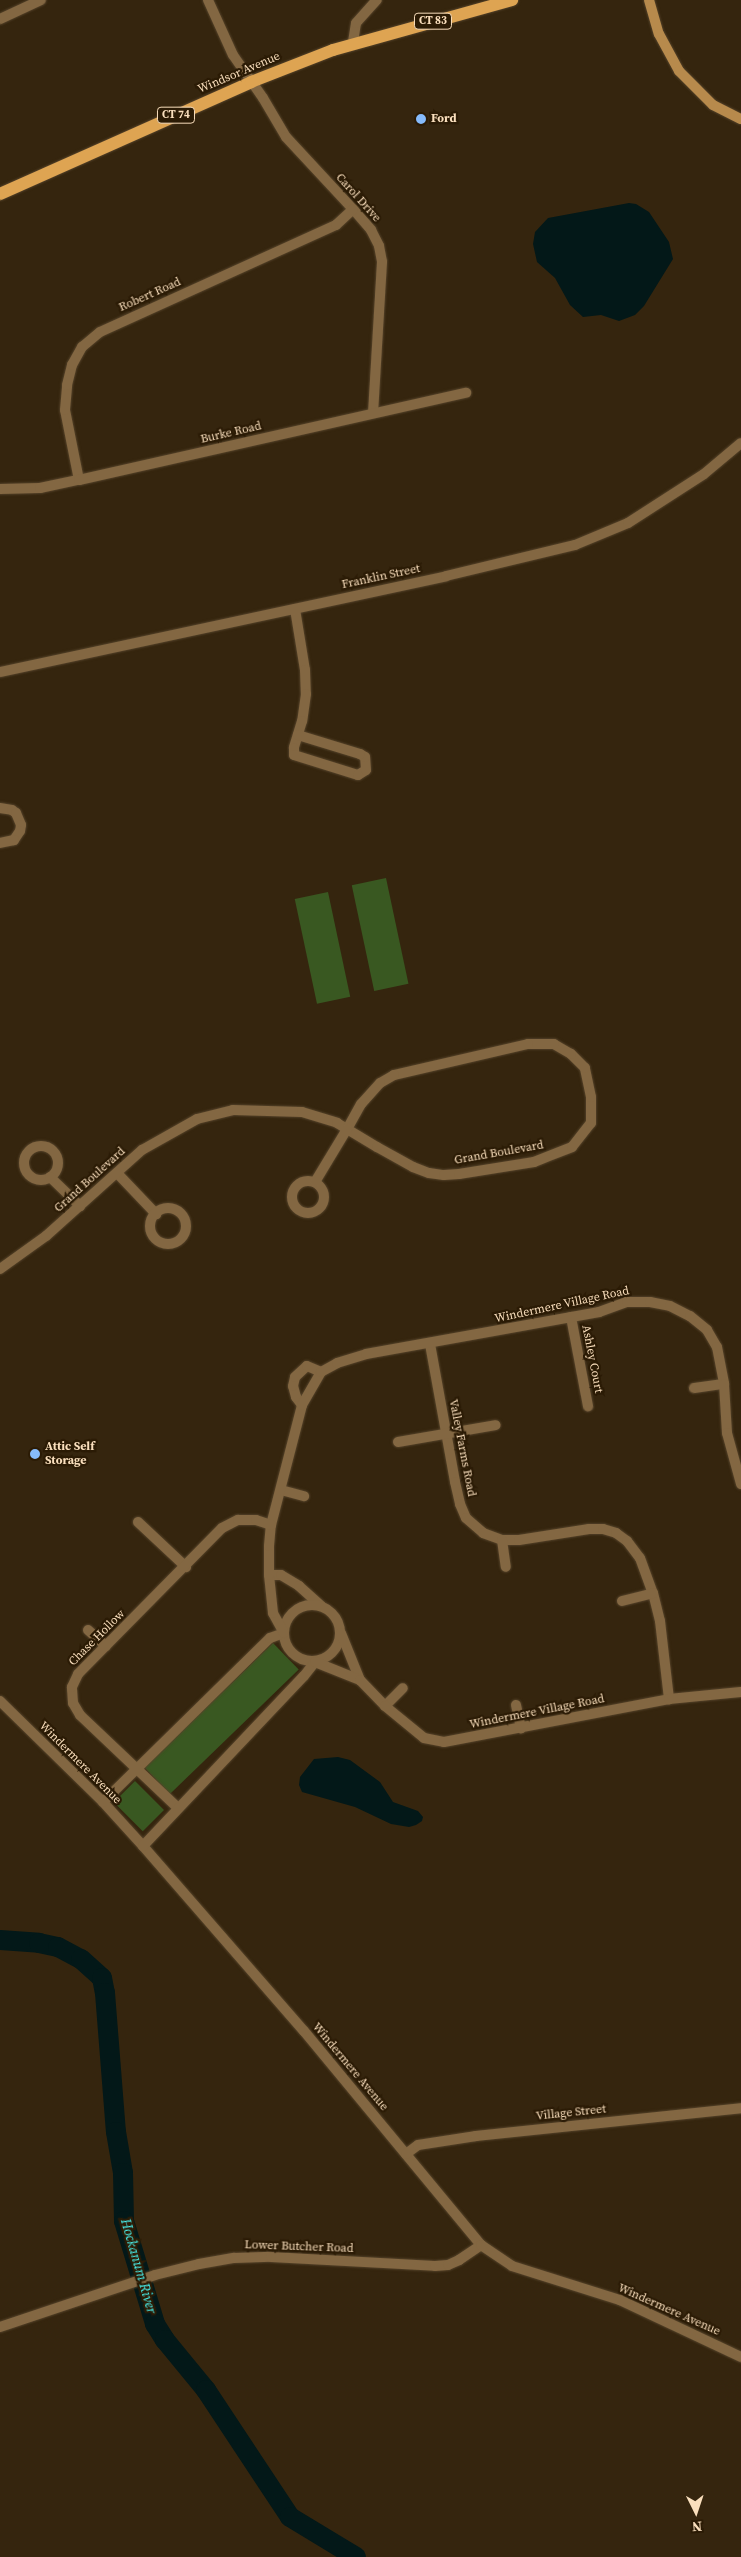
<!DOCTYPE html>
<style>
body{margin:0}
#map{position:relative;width:741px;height:2557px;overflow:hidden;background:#35250e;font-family:"Source Serif 4",serif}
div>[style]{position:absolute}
.green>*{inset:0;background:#395821;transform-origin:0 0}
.water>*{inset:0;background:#031818}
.river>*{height:20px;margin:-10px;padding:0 10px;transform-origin:10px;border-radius:10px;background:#031818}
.roads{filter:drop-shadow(0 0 1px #55432a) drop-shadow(0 0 1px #55432a)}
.minor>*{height:10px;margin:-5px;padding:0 5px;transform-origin:5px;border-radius:5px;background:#836742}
.minor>.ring{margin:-5px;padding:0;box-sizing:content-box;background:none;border:10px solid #836742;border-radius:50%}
.tertiary>*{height:10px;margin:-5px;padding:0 5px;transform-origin:5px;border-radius:5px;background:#836742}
.secondary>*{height:10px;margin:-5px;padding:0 5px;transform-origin:5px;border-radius:5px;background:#b78a4c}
.primary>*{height:12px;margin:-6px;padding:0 6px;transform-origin:6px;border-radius:6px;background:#dea452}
.dots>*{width:14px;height:14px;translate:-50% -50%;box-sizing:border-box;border:2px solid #2b1b05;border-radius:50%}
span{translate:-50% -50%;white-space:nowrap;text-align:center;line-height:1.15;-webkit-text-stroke:4.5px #2b1b05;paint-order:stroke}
.shield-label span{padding:1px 4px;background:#2b1b05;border:1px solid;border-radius:4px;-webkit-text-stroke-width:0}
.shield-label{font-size:11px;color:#fadfbd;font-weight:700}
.street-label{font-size:12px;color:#fadfbd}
.poi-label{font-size:12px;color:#fadfbd;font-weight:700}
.left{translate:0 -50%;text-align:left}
.water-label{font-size:14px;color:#4af9f7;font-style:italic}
.north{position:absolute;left:671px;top:2487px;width:50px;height:50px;-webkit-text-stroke:4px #2b1b05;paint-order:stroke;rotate:176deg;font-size:14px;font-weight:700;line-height:20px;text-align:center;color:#fadfbd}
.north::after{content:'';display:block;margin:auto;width:18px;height:22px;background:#fadfbd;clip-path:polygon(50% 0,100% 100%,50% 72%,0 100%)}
</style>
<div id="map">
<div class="green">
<i style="left:386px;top:878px;width:108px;height:35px;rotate:78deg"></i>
<i style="left:328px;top:892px;width:107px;height:34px;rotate:78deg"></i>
<i style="left:273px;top:1643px;width:37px;height:179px;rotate:46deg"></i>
<i style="left:135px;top:1781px;width:41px;height:30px;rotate:45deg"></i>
</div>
<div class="water">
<i style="clip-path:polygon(629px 203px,636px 204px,649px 212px,669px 242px,673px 259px,644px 306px,635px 315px,619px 321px,601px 315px,583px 317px,570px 305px,555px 278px,537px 262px,533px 244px,535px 232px,548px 218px)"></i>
<i style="clip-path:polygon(338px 1757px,350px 1760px,380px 1782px,393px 1802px,418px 1811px,423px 1817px,422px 1821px,416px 1825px,409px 1827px,391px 1824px,355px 1807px,302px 1792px,299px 1785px,300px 1777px,314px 1759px)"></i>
</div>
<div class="river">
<i style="left:0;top:1940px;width:39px;rotate:4deg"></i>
<i style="left:39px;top:1943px;width:19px;rotate:12deg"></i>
<i style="left:58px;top:1947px;width:26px;rotate:28deg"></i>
<i style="left:81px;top:1959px;width:28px;rotate:42deg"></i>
<i style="left:102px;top:1978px;width:15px;rotate:79deg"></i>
<i style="left:105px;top:1993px;width:139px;rotate:85.5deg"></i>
<i style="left:116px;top:2132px;width:42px;rotate:80.3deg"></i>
<i style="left:123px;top:2173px;width:48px;rotate:88.8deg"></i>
<i style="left:124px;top:2221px;width:108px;rotate:73.2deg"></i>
<i style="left:155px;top:2324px;width:19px;rotate:58deg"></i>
<i style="left:165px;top:2340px;width:65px;rotate:50.6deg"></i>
<i style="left:206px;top:2390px;width:152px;rotate:56.5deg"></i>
<i style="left:290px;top:2517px;width:77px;rotate:31.2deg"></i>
</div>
<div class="roads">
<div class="minor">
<i style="left:208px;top:0;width:60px;rotate:65.6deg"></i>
<i style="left:233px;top:55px;width:52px;rotate:55.1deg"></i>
<i style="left:263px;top:98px;width:45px;rotate:59.5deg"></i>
<i style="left:286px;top:137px;width:98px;rotate:47.1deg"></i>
<i style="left:353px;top:209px;width:28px;rotate:49deg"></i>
<i style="left:371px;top:230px;width:18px;rotate:63deg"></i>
<i style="left:379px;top:246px;width:16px;rotate:79deg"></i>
<i style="left:382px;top:262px;width:151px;rotate:93.4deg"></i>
<i style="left:0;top:19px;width:45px;rotate:-24.9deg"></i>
<i style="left:353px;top:42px;width:19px;rotate:-81deg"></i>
<i style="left:356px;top:23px;width:31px;rotate:-48deg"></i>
<i style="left:79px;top:480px;width:71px;rotate:-101.3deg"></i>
<i style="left:65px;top:410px;width:25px;rotate:-85deg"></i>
<i style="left:67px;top:385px;width:21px;rotate:-76deg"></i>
<i style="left:72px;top:365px;width:21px;rotate:-61deg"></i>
<i style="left:82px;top:347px;width:23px;rotate:-40deg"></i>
<i style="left:100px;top:332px;width:259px;rotate:-24.4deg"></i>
<i style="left:336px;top:225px;width:23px;rotate:-43deg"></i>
<i style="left:0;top:489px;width:40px;rotate:-1.4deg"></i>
<i style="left:40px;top:488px;width:40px;rotate:-12deg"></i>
<i style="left:79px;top:480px;width:397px;rotate:-12.7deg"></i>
<i style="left:295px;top:609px;width:62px;rotate:80.7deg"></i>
<i style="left:305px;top:670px;width:24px;rotate:88deg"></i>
<i style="left:306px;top:694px;width:27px;rotate:98deg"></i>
<i style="left:302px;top:721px;width:28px;rotate:107deg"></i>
<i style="left:294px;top:748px;width:7px;rotate:90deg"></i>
<i style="left:294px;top:755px;width:67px;rotate:17.4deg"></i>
<i style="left:358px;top:775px;width:9px;rotate:-32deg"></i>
<i style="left:366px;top:770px;width:13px;rotate:-94deg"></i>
<i style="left:365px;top:757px;width:6px;rotate:-149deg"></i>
<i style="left:360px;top:754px;width:65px;rotate:-163deg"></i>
<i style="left:0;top:672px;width:456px;rotate:-12.1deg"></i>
<i style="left:446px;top:576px;width:133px;rotate:-13.5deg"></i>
<i style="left:575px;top:545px;width:57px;rotate:-22.5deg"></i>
<i style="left:628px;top:523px;width:90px;rotate:-32.8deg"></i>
<i style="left:704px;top:474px;width:48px;rotate:-40deg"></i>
<i style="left:0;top:808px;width:12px;rotate:9deg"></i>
<i style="left:12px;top:810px;width:5px;rotate:37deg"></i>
<i style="left:16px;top:813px;width:13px;rotate:67deg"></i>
<i style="left:21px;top:825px;width:6px;rotate:99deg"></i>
<i style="left:20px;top:831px;width:11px;rotate:124deg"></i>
<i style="left:14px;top:840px;width:14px;rotate:168deg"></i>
<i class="ring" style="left:24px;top:1146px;width:24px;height:24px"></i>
<i style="left:117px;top:1173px;width:57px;rotate:46.4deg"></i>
<i style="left:50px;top:1177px;width:42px;rotate:44deg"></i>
<i class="ring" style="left:292px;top:1181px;width:22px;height:22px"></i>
<i class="ring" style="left:150px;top:1208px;width:26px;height:26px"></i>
<i style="left:0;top:1269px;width:57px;rotate:-35.7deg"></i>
<i style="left:46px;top:1236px;width:129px;rotate:-41.9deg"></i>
<i style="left:142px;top:1150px;width:63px;rotate:-29.4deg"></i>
<i style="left:197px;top:1119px;width:37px;rotate:-14deg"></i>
<i style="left:233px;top:1110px;width:69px;rotate:1.7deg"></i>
<i style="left:302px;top:1112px;width:37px;rotate:17deg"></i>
<i style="left:337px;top:1123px;width:47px;rotate:31deg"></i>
<i style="left:377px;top:1147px;width:41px;rotate:29.1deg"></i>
<i style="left:413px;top:1167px;width:17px;rotate:21deg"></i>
<i style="left:429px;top:1173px;width:15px;rotate:8deg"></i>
<i style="left:444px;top:1175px;width:15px;rotate:-4deg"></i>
<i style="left:459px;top:1174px;width:76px;rotate:-9.1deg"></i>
<i style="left:534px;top:1162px;width:41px;rotate:-21.5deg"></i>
<i style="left:572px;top:1147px;width:31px;rotate:-52deg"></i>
<i style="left:591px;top:1123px;width:26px;rotate:-90deg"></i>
<i style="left:591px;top:1097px;width:30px;rotate:-102deg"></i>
<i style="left:585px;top:1068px;width:20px;rotate:-135deg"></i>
<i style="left:571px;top:1054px;width:20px;rotate:-150deg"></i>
<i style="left:554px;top:1044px;width:26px;rotate:180deg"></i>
<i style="left:528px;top:1044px;width:138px;rotate:167deg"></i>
<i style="left:394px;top:1075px;width:16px;rotate:150deg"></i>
<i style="left:380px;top:1083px;width:28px;rotate:132deg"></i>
<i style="left:361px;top:1104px;width:29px;rotate:119deg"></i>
<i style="left:347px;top:1129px;width:62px;rotate:121.1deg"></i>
<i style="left:571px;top:1317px;width:91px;rotate:79.2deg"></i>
<i style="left:430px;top:1344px;width:140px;rotate:79.7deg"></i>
<i style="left:455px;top:1482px;width:23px;rotate:77deg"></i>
<i style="left:460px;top:1504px;width:15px;rotate:67deg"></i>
<i style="left:466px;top:1518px;width:23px;rotate:41deg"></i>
<i style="left:483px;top:1533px;width:20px;rotate:20deg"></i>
<i style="left:502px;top:1540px;width:17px"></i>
<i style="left:519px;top:1540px;width:71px;rotate:-8.9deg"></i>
<i style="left:589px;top:1529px;width:14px"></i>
<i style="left:603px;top:1529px;width:14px;rotate:17deg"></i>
<i style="left:616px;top:1533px;width:14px;rotate:36deg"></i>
<i style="left:627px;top:1541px;width:21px;rotate:53deg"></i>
<i style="left:640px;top:1558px;width:37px;rotate:70deg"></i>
<i style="left:653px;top:1593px;width:29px;rotate:76deg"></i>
<i style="left:660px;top:1621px;width:79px;rotate:83.4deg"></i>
<i style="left:694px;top:1388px;width:30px;rotate:-8deg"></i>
<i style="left:302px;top:1405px;width:10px;rotate:-127deg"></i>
<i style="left:296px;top:1397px;width:11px;rotate:-105deg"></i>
<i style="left:293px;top:1386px;width:9px;rotate:-77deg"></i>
<i style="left:295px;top:1377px;width:16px;rotate:-43deg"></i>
<i style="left:307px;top:1366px;width:15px;rotate:23deg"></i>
<i style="left:398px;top:1442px;width:99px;rotate:-9.8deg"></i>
<i style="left:281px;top:1490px;width:24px;rotate:15deg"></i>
<i style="left:138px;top:1522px;width:66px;rotate:43.2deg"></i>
<i style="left:502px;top:1540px;width:27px;rotate:82deg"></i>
<i style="left:269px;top:1575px;width:12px"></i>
<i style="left:281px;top:1575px;width:21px;rotate:31deg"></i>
<i style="left:299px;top:1586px;width:30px;rotate:42deg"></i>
<i style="left:622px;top:1601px;width:32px;rotate:-14deg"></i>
<i class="ring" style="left:284px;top:1605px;width:46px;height:46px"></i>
<i style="left:88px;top:1630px;width:24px;rotate:42deg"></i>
<i style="left:341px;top:1633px;width:51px;rotate:68deg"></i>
<i style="left:0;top:1701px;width:144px;rotate:44.4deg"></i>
<i style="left:103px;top:1802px;width:59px;rotate:47.7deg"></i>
<i style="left:143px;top:1846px;width:245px;rotate:49deg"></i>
<i style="left:304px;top:2031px;width:278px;rotate:50.4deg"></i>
<i style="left:516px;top:1705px;width:24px;rotate:78deg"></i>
<i style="left:385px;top:1706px;width:25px;rotate:-45deg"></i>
<i style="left:103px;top:1802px;width:234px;rotate:-44.5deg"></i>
<i style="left:270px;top:1638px;width:15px;rotate:-20deg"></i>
<i style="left:284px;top:1633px;width:23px;rotate:-119deg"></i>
<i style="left:273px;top:1613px;width:38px;rotate:-96deg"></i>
<i style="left:269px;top:1575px;width:29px;rotate:-90deg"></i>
<i style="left:269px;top:1546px;width:21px;rotate:-85deg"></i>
<i style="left:271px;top:1525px;width:124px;rotate:-75.5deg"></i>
<i style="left:302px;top:1405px;width:38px;rotate:-60deg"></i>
<i style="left:321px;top:1372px;width:18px;rotate:-29deg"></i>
<i style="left:337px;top:1363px;width:30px;rotate:-17deg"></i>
<i style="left:366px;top:1354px;width:237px;rotate:-10.2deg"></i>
<i style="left:599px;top:1312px;width:30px;rotate:-20deg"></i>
<i style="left:627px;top:1302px;width:23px"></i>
<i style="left:650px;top:1302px;width:20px;rotate:11deg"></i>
<i style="left:670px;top:1306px;width:22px;rotate:27deg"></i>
<i style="left:690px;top:1316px;width:22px;rotate:39deg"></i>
<i style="left:707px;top:1330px;width:20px;rotate:60deg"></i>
<i style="left:717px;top:1347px;width:38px;rotate:79deg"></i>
<i style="left:724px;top:1384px;width:49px;rotate:86.5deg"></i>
<i style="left:727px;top:1433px;width:53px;rotate:74.6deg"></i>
<i style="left:178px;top:1808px;width:135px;rotate:-136.5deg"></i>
<i style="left:80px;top:1715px;width:14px;rotate:-120deg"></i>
<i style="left:73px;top:1703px;width:16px;rotate:-94deg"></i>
<i style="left:72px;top:1687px;width:14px;rotate:-65deg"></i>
<i style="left:78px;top:1674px;width:205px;rotate:-45.4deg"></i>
<i style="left:222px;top:1528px;width:18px;rotate:-27deg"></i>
<i style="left:238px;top:1520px;width:18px"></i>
<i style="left:256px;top:1520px;width:16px;rotate:18deg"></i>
<i style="left:143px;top:1846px;width:234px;rotate:-46.6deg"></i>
<i style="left:304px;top:1676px;width:18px;rotate:-52deg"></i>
<i style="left:315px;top:1662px;width:48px;rotate:21.8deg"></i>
<i style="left:360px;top:1680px;width:36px;rotate:46deg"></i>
<i style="left:385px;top:1706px;width:50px;rotate:39.4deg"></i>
<i style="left:424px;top:1738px;width:20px;rotate:11deg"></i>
<i style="left:444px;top:1742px;width:229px;rotate:-10.8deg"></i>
<i style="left:669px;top:1699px;width:72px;rotate:-5.6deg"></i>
<i style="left:406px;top:2154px;width:15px;rotate:-37deg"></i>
<i style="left:418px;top:2145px;width:59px;rotate:-8.8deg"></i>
<i style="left:476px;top:2136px;width:266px;rotate:-6deg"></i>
</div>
<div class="tertiary">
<i style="left:0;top:2327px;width:163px;rotate:-18.5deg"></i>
<i style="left:155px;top:2275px;width:45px;rotate:-14deg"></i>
<i style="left:199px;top:2264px;width:36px;rotate:-10deg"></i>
<i style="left:234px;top:2258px;width:37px;rotate:-2deg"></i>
<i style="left:271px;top:2257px;width:164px;rotate:3.1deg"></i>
<i style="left:435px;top:2266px;width:13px;rotate:-4deg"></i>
<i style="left:448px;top:2265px;width:12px;rotate:-24deg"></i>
<i style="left:459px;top:2260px;width:27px;rotate:-34deg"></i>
<i style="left:481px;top:2245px;width:37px;rotate:34deg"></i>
<i style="left:512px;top:2266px;width:113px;rotate:17.5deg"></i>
<i style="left:620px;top:2300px;width:134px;rotate:25.2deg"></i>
</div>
<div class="secondary">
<i style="left:649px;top:0;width:35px;rotate:74deg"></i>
<i style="left:659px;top:34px;width:42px;rotate:61.6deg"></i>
<i style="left:679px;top:71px;width:48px;rotate:45deg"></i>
<i style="left:713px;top:105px;width:31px;rotate:27deg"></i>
</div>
<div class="primary">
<i style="left:0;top:194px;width:275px;rotate:-24deg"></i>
<i style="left:251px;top:82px;width:88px;rotate:-21.3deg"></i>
<i style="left:333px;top:50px;width:186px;rotate:-15.6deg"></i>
</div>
</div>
<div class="dots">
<i style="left:421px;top:119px;background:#86bbfb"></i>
<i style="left:35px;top:1454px;background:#86bbfb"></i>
</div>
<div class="shield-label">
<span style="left:433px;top:21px">CT 83</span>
<span style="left:176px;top:115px">CT 74</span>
</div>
<div class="street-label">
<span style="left:239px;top:73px;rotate:-23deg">Windsor Avenue</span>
<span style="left:358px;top:198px;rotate:48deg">Carol Drive</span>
<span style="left:150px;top:295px;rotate:-24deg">Robert Road</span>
<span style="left:231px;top:433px;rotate:-13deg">Burke Road</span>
<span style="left:381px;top:577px;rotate:-12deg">Franklin Street</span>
<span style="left:499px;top:1153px;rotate:-10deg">Grand Boulevard</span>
<span style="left:90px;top:1180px;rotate:-42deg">Grand Boulevard</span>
<span style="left:562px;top:1305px;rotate:-12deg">Windermere Village Road</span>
<span style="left:592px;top:1359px;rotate:79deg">Ashley Court</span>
<span style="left:462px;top:1448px;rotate:79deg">Valley Farms Road</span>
<span style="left:97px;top:1638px;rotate:-45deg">Chase Hollow</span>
<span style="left:537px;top:1712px;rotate:-11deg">Windermere Village Road</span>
<span style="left:80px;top:1763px;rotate:45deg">Windermere Avenue</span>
<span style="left:350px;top:2067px;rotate:50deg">Windermere Avenue</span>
<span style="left:571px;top:2113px;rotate:-6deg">Village Street</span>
<span style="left:299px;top:2247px;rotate:2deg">Lower Butcher Road</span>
<span style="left:669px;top:2310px;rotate:24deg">Windermere Avenue</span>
</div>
<div class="poi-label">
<span class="left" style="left:431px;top:119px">Ford</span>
<span class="left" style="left:45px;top:1454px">Attic Self<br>Storage</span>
</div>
<div class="water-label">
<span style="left:139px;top:2266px;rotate:74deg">Hockanum River</span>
</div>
<div class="north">N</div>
</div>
